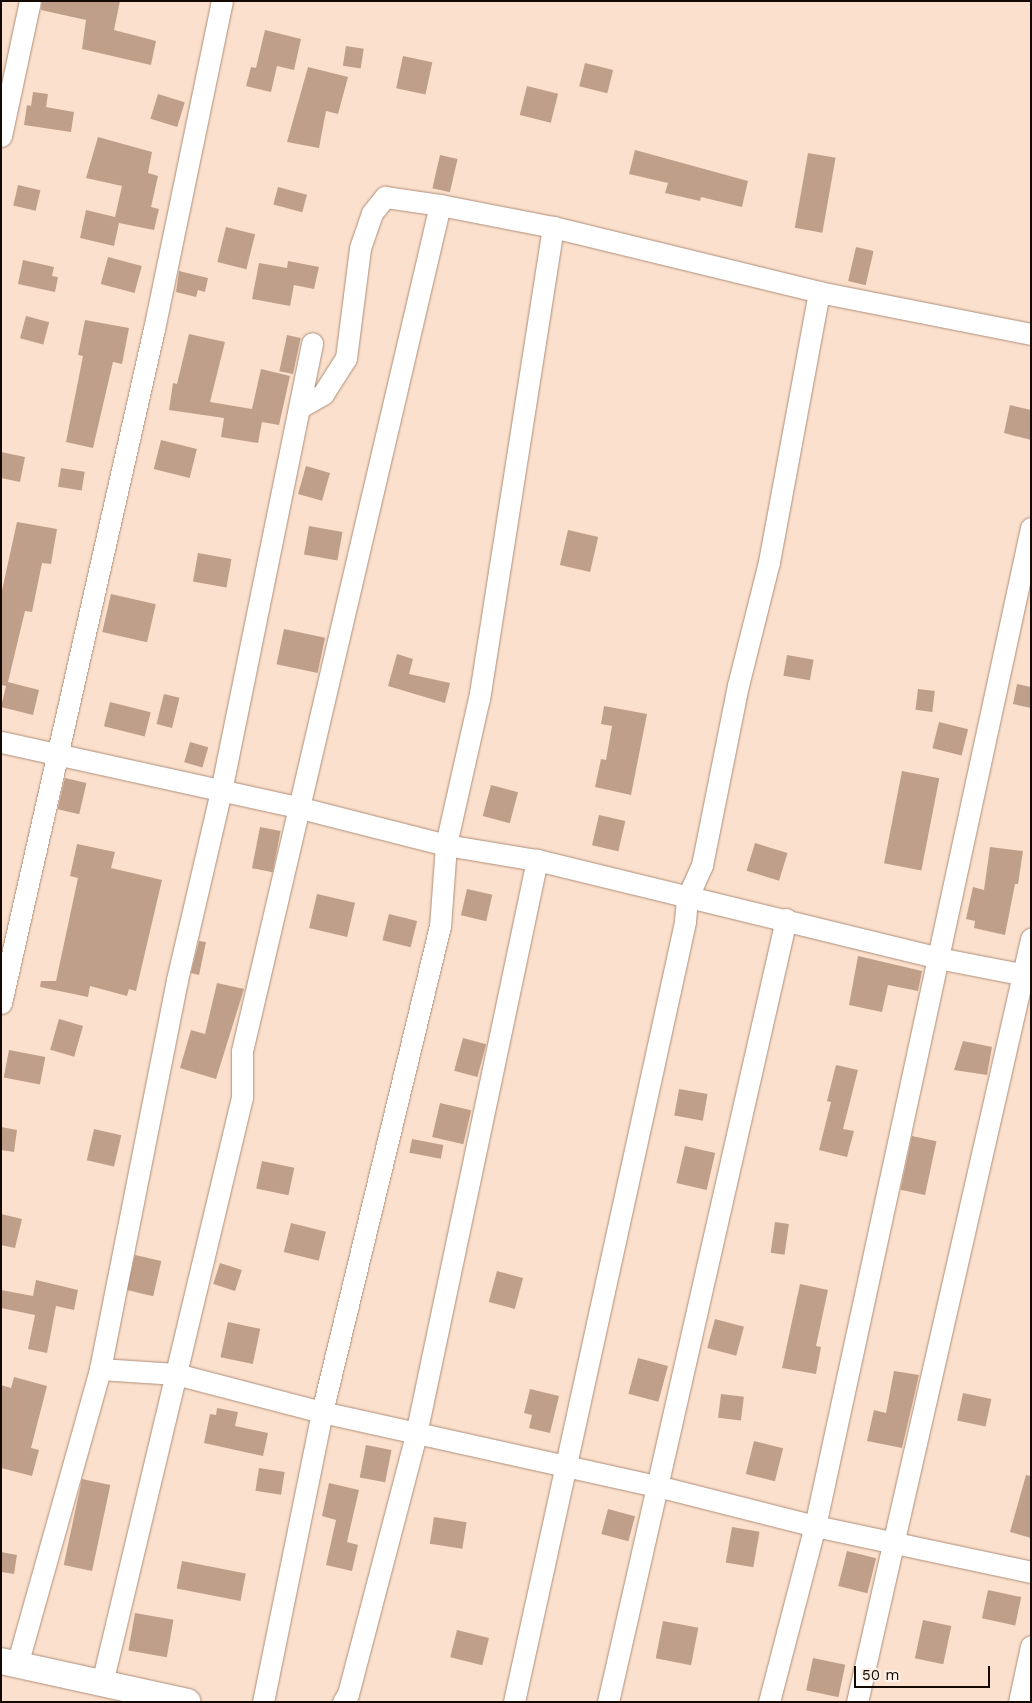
<!DOCTYPE html>
<style>
body{margin:0}
#map{position:relative;width:1032px;height:1703px;overflow:hidden;background:#fbe0cd;font-family:"Work Sans",sans-serif}
div>[style]{position:absolute}
.building>*{inset:0;background:#c09f8a;transform-origin:0 0}
.roads{filter:drop-shadow(0 0 1px #ae8e79) drop-shadow(0 0 1px #ae8e79)}
.minor>*{height:21px;margin:-10.5px;padding:0 10.5px;transform-origin:10.5px;border-radius:10.5px;background:#fff}
.tertiary>*{height:26px;margin:-13px;padding:0 13px;transform-origin:13px;border-radius:13px;background:#fff}
span{translate:-50% -50%;white-space:nowrap;text-align:center;line-height:1.15;-webkit-text-stroke:4.5px #fef0e7;paint-order:stroke}
.frame{position:absolute;inset:0;border:2px solid #140903;pointer-events:none}
.scale{position:absolute;left:854px;top:1666px;width:136px;height:22px;box-sizing:border-box;border:2px solid #140903;border-top:0;padding-left:6px;font-size:15px;line-height:18px;white-space:nowrap;color:#140903;-webkit-text-stroke:4px #fef0e7;paint-order:stroke}
</style>
<div id="map">
<div class="building">
<i style="clip-path:polygon(42px 1px,120px 1px,114px 30px,156px 41px,151px 65px,82px 49px,86px 20px,41px 10px)"></i>
<i style="clip-path:polygon(265px 30px,301px 39px,294px 70px,277px 66px,271px 92px,246px 86px,251px 67px,256px 68px)"></i>
<i style="left:346px;top:46px;width:18px;height:20px;rotate:9deg"></i>
<i style="left:403px;top:56px;width:30px;height:33px;rotate:12deg"></i>
<i style="left:585px;top:63px;width:29px;height:24px;rotate:14deg"></i>
<i style="clip-path:polygon(308px 67px,348px 77px,338px 114px,326px 111px,319px 148px,287px 142px)"></i>
<i style="left:527px;top:86px;width:32px;height:30px;rotate:14deg"></i>
<i style="clip-path:polygon(33px 92px,48px 94px,46px 107px,74px 112px,71px 132px,24px 125px,27px 105px,31px 106px)"></i>
<i style="left:158px;top:94px;width:28px;height:26px;rotate:17deg"></i>
<i style="clip-path:polygon(98px 137px,152px 152px,148px 173px,158px 176px,151px 207px,159px 209px,154px 230px,119px 223px,114px 246px,80px 238px,86px 210px,115px 217px,122px 186px,86px 178px)"></i>
<i style="clip-path:polygon(635px 150px,748px 181px,742px 207px,701px 197px,700px 201px,665px 193px,668px 183px,629px 174px)"></i>
<i style="left:808px;top:153px;width:28px;height:76px;rotate:10deg"></i>
<i style="left:440px;top:155px;width:18px;height:34px;rotate:13deg"></i>
<i style="left:18px;top:185px;width:23px;height:21px;rotate:13deg"></i>
<i style="left:278px;top:187px;width:30px;height:18px;rotate:15deg"></i>
<i style="left:226px;top:227px;width:30px;height:36px;rotate:14deg"></i>
<i style="left:856px;top:247px;width:18px;height:35px;rotate:13deg"></i>
<i style="left:108px;top:257px;width:35px;height:28px;rotate:15deg"></i>
<i style="clip-path:polygon(23px 260px,54px 267px,52px 276px,58px 277px,55px 292px,18px 284px)"></i>
<i style="clip-path:polygon(288px 261px,319px 267px,314px 289px,294px 285px,290px 306px,252px 299px,259px 263px,287px 268px)"></i>
<i style="clip-path:polygon(179px 271px,208px 278px,205px 292px,198px 290px,196px 297px,176px 292px)"></i>
<i style="left:26px;top:316px;width:24px;height:23px;rotate:15deg"></i>
<i style="clip-path:polygon(85px 320px,129px 328px,122px 364px,113px 362px,93px 448px,66px 442px,83px 356px,78px 355px)"></i>
<i style="clip-path:polygon(189px 334px,225px 342px,210px 402px,252px 409px,261px 369px,290px 376px,279px 425px,262px 422px,258px 443px,221px 437px,224px 418px,169px 410px,173px 383px,177px 384px)"></i>
<i style="left:287px;top:335px;width:14px;height:37px;rotate:12deg"></i>
<i style="clip-path:polygon(1010px 405px,1031px 410px,1031px 440px,1004px 433px)"></i>
<i style="left:161px;top:440px;width:37px;height:30px;rotate:14deg"></i>
<i style="clip-path:polygon(1px 452px,25px 457px,20px 482px,1px 478px)"></i>
<i style="left:306px;top:466px;width:25px;height:29px;rotate:16deg"></i>
<i style="left:61px;top:468px;width:24px;height:19px;rotate:9deg"></i>
<i style="clip-path:polygon(17px 522px,57px 529px,51px 564px,42px 563px,32px 612px,25px 611px,8px 682px,39px 690px,33px 715px,1px 707px,6px 686px,1px 685px,1px 595px)"></i>
<i style="left:309px;top:526px;width:34px;height:29px;rotate:10deg"></i>
<i style="left:568px;top:530px;width:31px;height:36px;rotate:13deg"></i>
<i style="left:198px;top:553px;width:34px;height:29px;rotate:10deg"></i>
<i style="left:111px;top:594px;width:46px;height:39px;rotate:13deg"></i>
<i style="left:284px;top:629px;width:42px;height:36px;rotate:12deg"></i>
<i style="clip-path:polygon(397px 654px,413px 659px,409px 674px,450px 683px,445px 703px,388px 686px)"></i>
<i style="left:787px;top:655px;width:27px;height:21px;rotate:10deg"></i>
<i style="clip-path:polygon(1017px 684px,1031px 687px,1031px 708px,1013px 704px)"></i>
<i style="left:918px;top:689px;width:17px;height:21px;rotate:7deg"></i>
<i style="left:164px;top:694px;width:16px;height:31px;rotate:14deg"></i>
<i style="left:110px;top:702px;width:42px;height:25px;rotate:14deg"></i>
<i style="clip-path:polygon(604px 706px,647px 714px,631px 795px,595px 787px,601px 759px,606px 760px,612px 726px,601px 724px)"></i>
<i style="left:939px;top:722px;width:30px;height:27px;rotate:14deg"></i>
<i style="left:190px;top:742px;width:19px;height:21px;rotate:16deg"></i>
<i style="left:902px;top:771px;width:38px;height:94px;rotate:11deg"></i>
<i style="left:65px;top:778px;width:22px;height:32px;rotate:13deg"></i>
<i style="left:491px;top:785px;width:28px;height:32px;rotate:15deg"></i>
<i style="left:599px;top:815px;width:27px;height:31px;rotate:13deg"></i>
<i style="left:260px;top:827px;width:21px;height:42px;rotate:11deg"></i>
<i style="left:755px;top:843px;width:34px;height:29px;rotate:17deg"></i>
<i style="clip-path:polygon(77px 844px,115px 852px,111px 868px,162px 880px,136px 991px,129px 989px,127px 996px,90px 986px,88px 997px,40px 987px,41px 981px,56px 981px,78px 878px,70px 876px)"></i>
<i style="clip-path:polygon(990px 847px,1023px 851px,1018px 884px,1015px 884px,1005px 935px,974px 928px,975px 921px,966px 919px,973px 887px,984px 890px)"></i>
<i style="left:467px;top:889px;width:26px;height:27px;rotate:13deg"></i>
<i style="left:317px;top:894px;width:39px;height:35px;rotate:13deg"></i>
<i style="left:389px;top:914px;width:29px;height:27px;rotate:14deg"></i>
<i style="clip-path:polygon(199px 941px,206px 942px,199px 975px,191px 973px)"></i>
<i style="clip-path:polygon(858px 956px,922px 971px,918px 991px,888px 985px,882px 1012px,849px 1005px)"></i>
<i style="clip-path:polygon(217px 983px,244px 989px,216px 1079px,180px 1068px,191px 1030px,205px 1034px)"></i>
<i style="left:59px;top:1019px;width:25px;height:32px;rotate:16deg"></i>
<i style="left:463px;top:1038px;width:24px;height:34px;rotate:15deg"></i>
<i style="clip-path:polygon(963px 1041px,992px 1047px,987px 1075px,954px 1070px)"></i>
<i style="left:9px;top:1050px;width:37px;height:28px;rotate:11deg"></i>
<i style="clip-path:polygon(836px 1065px,858px 1070px,843px 1129px,854px 1131px,847px 1157px,819px 1150px,831px 1102px,827px 1101px)"></i>
<i style="left:679px;top:1089px;width:29px;height:27px;rotate:10deg"></i>
<i style="left:440px;top:1103px;width:32px;height:35px;rotate:13deg"></i>
<i style="clip-path:polygon(1px 1127px,17px 1130px,14px 1152px,1px 1150px)"></i>
<i style="left:94px;top:1129px;width:28px;height:32px;rotate:13deg"></i>
<i style="left:912px;top:1136px;width:25px;height:55px;rotate:12deg"></i>
<i style="left:412px;top:1139px;width:32px;height:14px;rotate:11deg"></i>
<i style="left:685px;top:1146px;width:31px;height:38px;rotate:13deg"></i>
<i style="left:262px;top:1161px;width:33px;height:28px;rotate:12deg"></i>
<i style="clip-path:polygon(1px 1214px,22px 1219px,15px 1248px,1px 1245px)"></i>
<i style="left:775px;top:1222px;width:14px;height:31px;rotate:8deg"></i>
<i style="left:291px;top:1223px;width:36px;height:30px;rotate:14deg"></i>
<i style="left:135px;top:1255px;width:27px;height:36px;rotate:13deg"></i>
<i style="left:220px;top:1263px;width:23px;height:22px;rotate:18deg"></i>
<i style="left:497px;top:1271px;width:27px;height:32px;rotate:15deg"></i>
<i style="clip-path:polygon(36px 1280px,78px 1290px,74px 1310px,56px 1306px,47px 1353px,28px 1349px,35px 1315px,1px 1308px,1px 1290px,33px 1296px)"></i>
<i style="clip-path:polygon(800px 1284px,828px 1290px,816px 1346px,821px 1347px,816px 1374px,782px 1368px)"></i>
<i style="left:715px;top:1319px;width:30px;height:30px;rotate:15deg"></i>
<i style="left:228px;top:1322px;width:33px;height:36px;rotate:12deg"></i>
<i style="left:638px;top:1358px;width:31px;height:37px;rotate:15deg"></i>
<i style="clip-path:polygon(894px 1371px,919px 1375px,902px 1448px,867px 1441px,874px 1410px,886px 1413px)"></i>
<i style="clip-path:polygon(14px 1377px,47px 1386px,31px 1448px,39px 1450px,32px 1476px,1px 1468px,1px 1385px,11px 1388px)"></i>
<i style="clip-path:polygon(530px 1389px,559px 1396px,550px 1433px,529px 1428px,532px 1415px,524px 1413px)"></i>
<i style="left:963px;top:1393px;width:29px;height:28px;rotate:12deg"></i>
<i style="left:721px;top:1394px;width:23px;height:24px;rotate:7deg"></i>
<i style="clip-path:polygon(217px 1408px,238px 1412px,235px 1426px,268px 1433px,263px 1456px,204px 1443px,210px 1414px,216px 1415px)"></i>
<i style="left:754px;top:1441px;width:30px;height:34px;rotate:14deg"></i>
<i style="left:366px;top:1445px;width:26px;height:33px;rotate:11deg"></i>
<i style="left:259px;top:1468px;width:26px;height:23px;rotate:9deg"></i>
<i style="clip-path:polygon(1026px 1475px,1031px 1476px,1031px 1538px,1010px 1532px)"></i>
<i style="left:82px;top:1479px;width:29px;height:88px;rotate:12deg"></i>
<i style="clip-path:polygon(329px 1483px,359px 1490px,347px 1542px,358px 1545px,352px 1571px,326px 1565px,336px 1520px,322px 1516px)"></i>
<i style="left:608px;top:1509px;width:28px;height:26px;rotate:15deg"></i>
<i style="left:434px;top:1517px;width:33px;height:27px;rotate:9deg"></i>
<i style="left:732px;top:1527px;width:28px;height:36px;rotate:10deg"></i>
<i style="left:847px;top:1551px;width:30px;height:36px;rotate:14deg"></i>
<i style="clip-path:polygon(1px 1552px,17px 1555px,14px 1574px,1px 1572px)"></i>
<i style="left:182px;top:1561px;width:65px;height:28px;rotate:11deg"></i>
<i style="left:988px;top:1590px;width:34px;height:29px;rotate:12deg"></i>
<i style="left:135px;top:1613px;width:39px;height:38px;rotate:10deg"></i>
<i style="left:923px;top:1620px;width:29px;height:39px;rotate:12deg"></i>
<i style="left:663px;top:1621px;width:36px;height:38px;rotate:11deg"></i>
<i style="left:457px;top:1630px;width:33px;height:28px;rotate:14deg"></i>
<i style="left:813px;top:1658px;width:33px;height:33px;rotate:12deg"></i>
</div>
<div class="roads">
<div class="minor">
<i style="left:1px;top:136px;width:138px;rotate:-77.9deg"></i>
<i style="left:553px;top:227px;width:477px;rotate:98.9deg"></i>
<i style="left:479px;top:698px;width:151px;rotate:102.7deg"></i>
<i style="left:446px;top:845px;width:81px;rotate:94.2deg"></i>
<i style="left:440px;top:926px;width:500px;rotate:103.65deg"></i>
<i style="left:322px;top:1412px;width:343px;rotate:12.5deg"></i>
<i style="left:657px;top:1486px;width:163px;rotate:14.2deg"></i>
<i style="left:815px;top:1526px;width:221px;rotate:12deg"></i>
<i style="left:819px;top:292px;width:216px;rotate:11.2deg"></i>
<i style="left:299px;top:408px;width:28px;rotate:-30deg"></i>
<i style="left:323px;top:394px;width:43px;rotate:-57.4deg"></i>
<i style="left:346px;top:358px;width:111px;rotate:-82.7deg"></i>
<i style="left:360px;top:248px;width:37px;rotate:-71deg"></i>
<i style="left:372px;top:213px;width:21px;rotate:-51deg"></i>
<i style="left:385px;top:197px;width:56px;rotate:8.3deg"></i>
<i style="left:1px;top:742px;width:303px;rotate:12.4deg"></i>
<i style="left:297px;top:807px;width:154px;rotate:14.3deg"></i>
<i style="left:446px;top:845px;width:92px;rotate:9.4deg"></i>
<i style="left:537px;top:860px;width:413px;rotate:13.7deg"></i>
<i style="left:938px;top:958px;width:95px;rotate:11deg"></i>
<i style="left:1px;top:1003px;width:691px;rotate:-77.21deg"></i>
<i style="left:154px;top:329px;width:335px;rotate:-78.3deg"></i>
<i style="left:100px;top:1369px;width:76px;rotate:3.8deg"></i>
<i style="left:176px;top:1374px;width:151px;rotate:14.6deg"></i>
<i style="left:322px;top:1412px;width:296px;rotate:101.5deg"></i>
<i style="left:17px;top:1665px;width:307px;rotate:-74.3deg"></i>
<i style="left:100px;top:1369px;width:397px;rotate:-78.8deg"></i>
<i style="left:177px;top:980px;width:194px;rotate:-76.9deg"></i>
<i style="left:221px;top:791px;width:457px;rotate:-78.5deg"></i>
<i style="left:102px;top:1683px;width:602px;rotate:-76.56deg"></i>
<i style="left:242px;top:1097px;width:46px;rotate:-90deg"></i>
<i style="left:242px;top:1051px;width:869px;rotate:-76.83deg"></i>
<i style="left:440px;top:205px;width:115px;rotate:11deg"></i>
<i style="left:553px;top:227px;width:274px;rotate:13.7deg"></i>
<i style="left:819px;top:292px;width:275px;rotate:100.5deg"></i>
<i style="left:769px;top:562px;width:127px;rotate:104.1deg"></i>
<i style="left:738px;top:685px;width:184px;rotate:101.3deg"></i>
<i style="left:702px;top:865px;width:36px;rotate:114deg"></i>
<i style="left:687px;top:898px;width:24px;rotate:95deg"></i>
<i style="left:685px;top:922px;width:799px;rotate:102.37deg"></i>
<i style="left:343px;top:1702px;width:9px;rotate:-58deg"></i>
<i style="left:348px;top:1694px;width:269px;rotate:-75.3deg"></i>
<i style="left:416px;top:1434px;width:587px;rotate:-78.1deg"></i>
<i style="left:608px;top:1702px;width:803px;rotate:-77.19deg"></i>
<i style="left:769px;top:1702px;width:182px;rotate:-75.4deg"></i>
<i style="left:815px;top:1526px;width:1021px;rotate:-77.79deg"></i>
<i style="left:857px;top:1702px;width:783px;rotate:-77.15deg"></i>
<i style="left:1019px;top:1702px;width:57px;rotate:-77.9deg"></i>
</div>
<div class="tertiary">
<i style="left:1px;top:1661px;width:191px;rotate:12.4deg"></i>
</div>
</div>
<div class="frame"></div>
<div class="scale">50 m</div>
</div>
